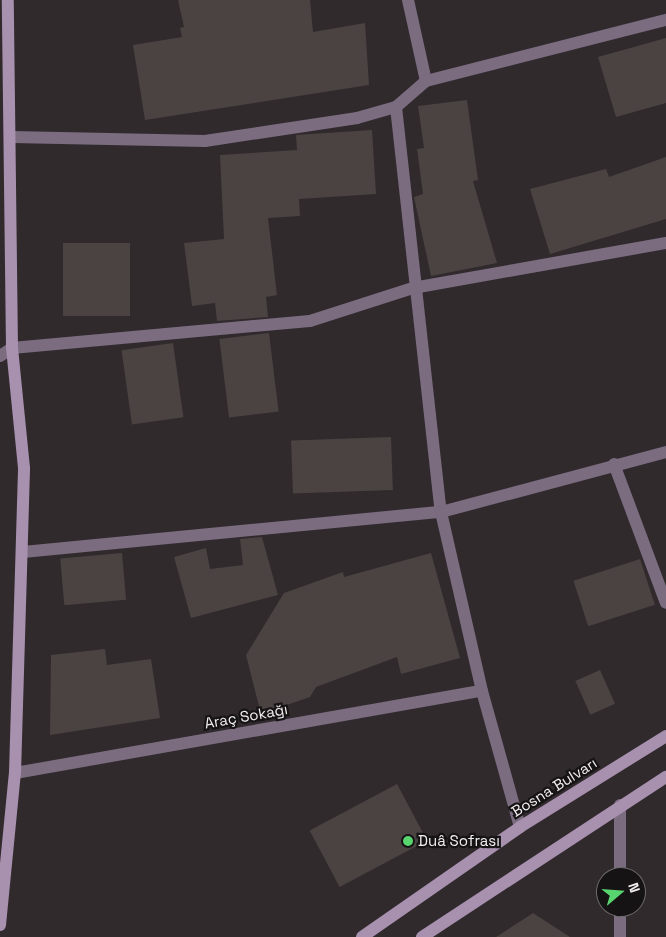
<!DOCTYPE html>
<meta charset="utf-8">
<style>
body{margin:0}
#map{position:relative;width:666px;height:937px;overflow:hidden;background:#302a2d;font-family:"Space Grotesk",sans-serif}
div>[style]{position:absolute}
.building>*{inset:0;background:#4a4342;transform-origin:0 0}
.street>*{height:12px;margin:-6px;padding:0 6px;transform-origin:6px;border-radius:6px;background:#7b6c80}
.secondary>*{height:12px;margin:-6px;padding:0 6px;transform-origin:6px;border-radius:6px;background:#a890af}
.dots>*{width:14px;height:14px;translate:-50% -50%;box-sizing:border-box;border:2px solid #161315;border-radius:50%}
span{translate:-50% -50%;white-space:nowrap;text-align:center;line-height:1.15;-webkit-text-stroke:4.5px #161315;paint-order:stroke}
.street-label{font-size:15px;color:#f3eff1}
.poi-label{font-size:15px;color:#f3eff1}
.left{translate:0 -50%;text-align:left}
.north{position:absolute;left:596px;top:867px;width:50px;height:50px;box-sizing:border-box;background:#161315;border:1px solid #6e6b6d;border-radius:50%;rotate:72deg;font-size:14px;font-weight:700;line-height:20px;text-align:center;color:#f3eff1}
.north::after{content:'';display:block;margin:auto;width:18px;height:22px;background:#59d56f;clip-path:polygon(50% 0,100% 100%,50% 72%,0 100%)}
</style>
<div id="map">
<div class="building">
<i style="clip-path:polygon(178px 0,310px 0,313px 32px,365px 23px,369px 85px,145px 120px,133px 45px,182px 37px,180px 28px,184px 27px)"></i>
<i style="clip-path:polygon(666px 38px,666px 103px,616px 117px,598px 57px)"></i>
<i style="clip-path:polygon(467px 100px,478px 180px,473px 181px,497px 263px,431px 276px,414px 197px,423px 194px,417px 149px,424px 148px,418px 106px)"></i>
<i style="clip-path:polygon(372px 130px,376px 194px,299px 199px,300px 216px,268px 218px,277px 295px,266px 297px,268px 317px,217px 321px,215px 303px,192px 306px,184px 243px,224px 239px,220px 155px,297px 150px,296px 135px)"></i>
<i style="clip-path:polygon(666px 157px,666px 219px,550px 254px,530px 189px,606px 169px,609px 177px)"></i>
<i style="left:63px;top:243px;width:67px;height:73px"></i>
<i style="left:269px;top:333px;width:79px;height:50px;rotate:83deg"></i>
<i style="left:173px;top:343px;width:75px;height:52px;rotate:82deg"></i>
<i style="left:391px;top:437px;width:53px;height:100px;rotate:88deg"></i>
<i style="clip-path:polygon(262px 537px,278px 595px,191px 618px,174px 557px,206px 548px,210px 569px,243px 565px,240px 539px)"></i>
<i style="left:122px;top:553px;width:47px;height:62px;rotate:85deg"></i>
<i style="clip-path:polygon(431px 553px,460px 658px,401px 674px,397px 657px,316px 687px,310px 697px,261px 714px,246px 655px,284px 593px,343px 572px,344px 577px)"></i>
<i style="left:640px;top:559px;width:48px;height:70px;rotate:72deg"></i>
<i style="clip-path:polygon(105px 649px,107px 665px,151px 659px,160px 718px,50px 735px,51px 655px)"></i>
<i style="left:600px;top:670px;width:37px;height:27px;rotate:66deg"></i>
<i style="left:397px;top:784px;width:64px;height:99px;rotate:62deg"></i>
<i style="clip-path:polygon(533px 913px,570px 937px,496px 937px)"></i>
</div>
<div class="street">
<i style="left:408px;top:0;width:83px;rotate:77.5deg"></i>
<i style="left:396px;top:107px;width:40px;rotate:-41deg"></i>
<i style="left:426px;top:81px;width:248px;rotate:-14.3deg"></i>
<i style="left:12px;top:137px;width:193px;rotate:1.2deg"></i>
<i style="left:205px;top:141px;width:154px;rotate:-8.6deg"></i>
<i style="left:357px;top:118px;width:41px;rotate:-15.8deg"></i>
<i style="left:396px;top:107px;width:407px;rotate:83.7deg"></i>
<i style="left:441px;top:512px;width:184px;rotate:77.1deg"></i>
<i style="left:482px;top:691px;width:141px;rotate:74.4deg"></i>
<i style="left:0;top:356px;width:14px;rotate:-34deg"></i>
<i style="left:12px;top:348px;width:299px;rotate:-5.2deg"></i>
<i style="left:310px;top:321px;width:108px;rotate:-17.8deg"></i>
<i style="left:413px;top:288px;width:257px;rotate:-10.1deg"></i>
<i style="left:614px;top:464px;width:148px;rotate:69.5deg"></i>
<i style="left:23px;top:552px;width:420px;rotate:-5.5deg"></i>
<i style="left:441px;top:512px;width:233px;rotate:-14.9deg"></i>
<i style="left:15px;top:773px;width:474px;rotate:-10deg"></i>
<i style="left:620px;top:805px;width:72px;rotate:90deg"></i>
<i style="left:620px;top:907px;width:30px;rotate:90deg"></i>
</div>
<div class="secondary">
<i style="left:0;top:925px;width:153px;rotate:-84.4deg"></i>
<i style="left:15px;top:773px;width:305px;rotate:-88.3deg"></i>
<i style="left:24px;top:468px;width:121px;rotate:-95.7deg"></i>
<i style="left:12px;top:348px;width:348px;rotate:-90.7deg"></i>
<i style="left:362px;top:937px;width:193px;rotate:-34.8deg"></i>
<i style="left:520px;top:827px;width:172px;rotate:-31.9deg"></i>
<i style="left:422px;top:937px;width:292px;rotate:-33.3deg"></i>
</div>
<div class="dots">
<i style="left:408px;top:841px;background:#59d56f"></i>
</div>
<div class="street-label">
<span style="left:246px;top:716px;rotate:-10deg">Araç Sokağı</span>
<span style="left:554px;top:787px;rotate:-32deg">Bosna Bulvarı</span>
</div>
<div class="poi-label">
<span class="left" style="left:418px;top:841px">Duâ Sofrası</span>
</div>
<div class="north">N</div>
</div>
